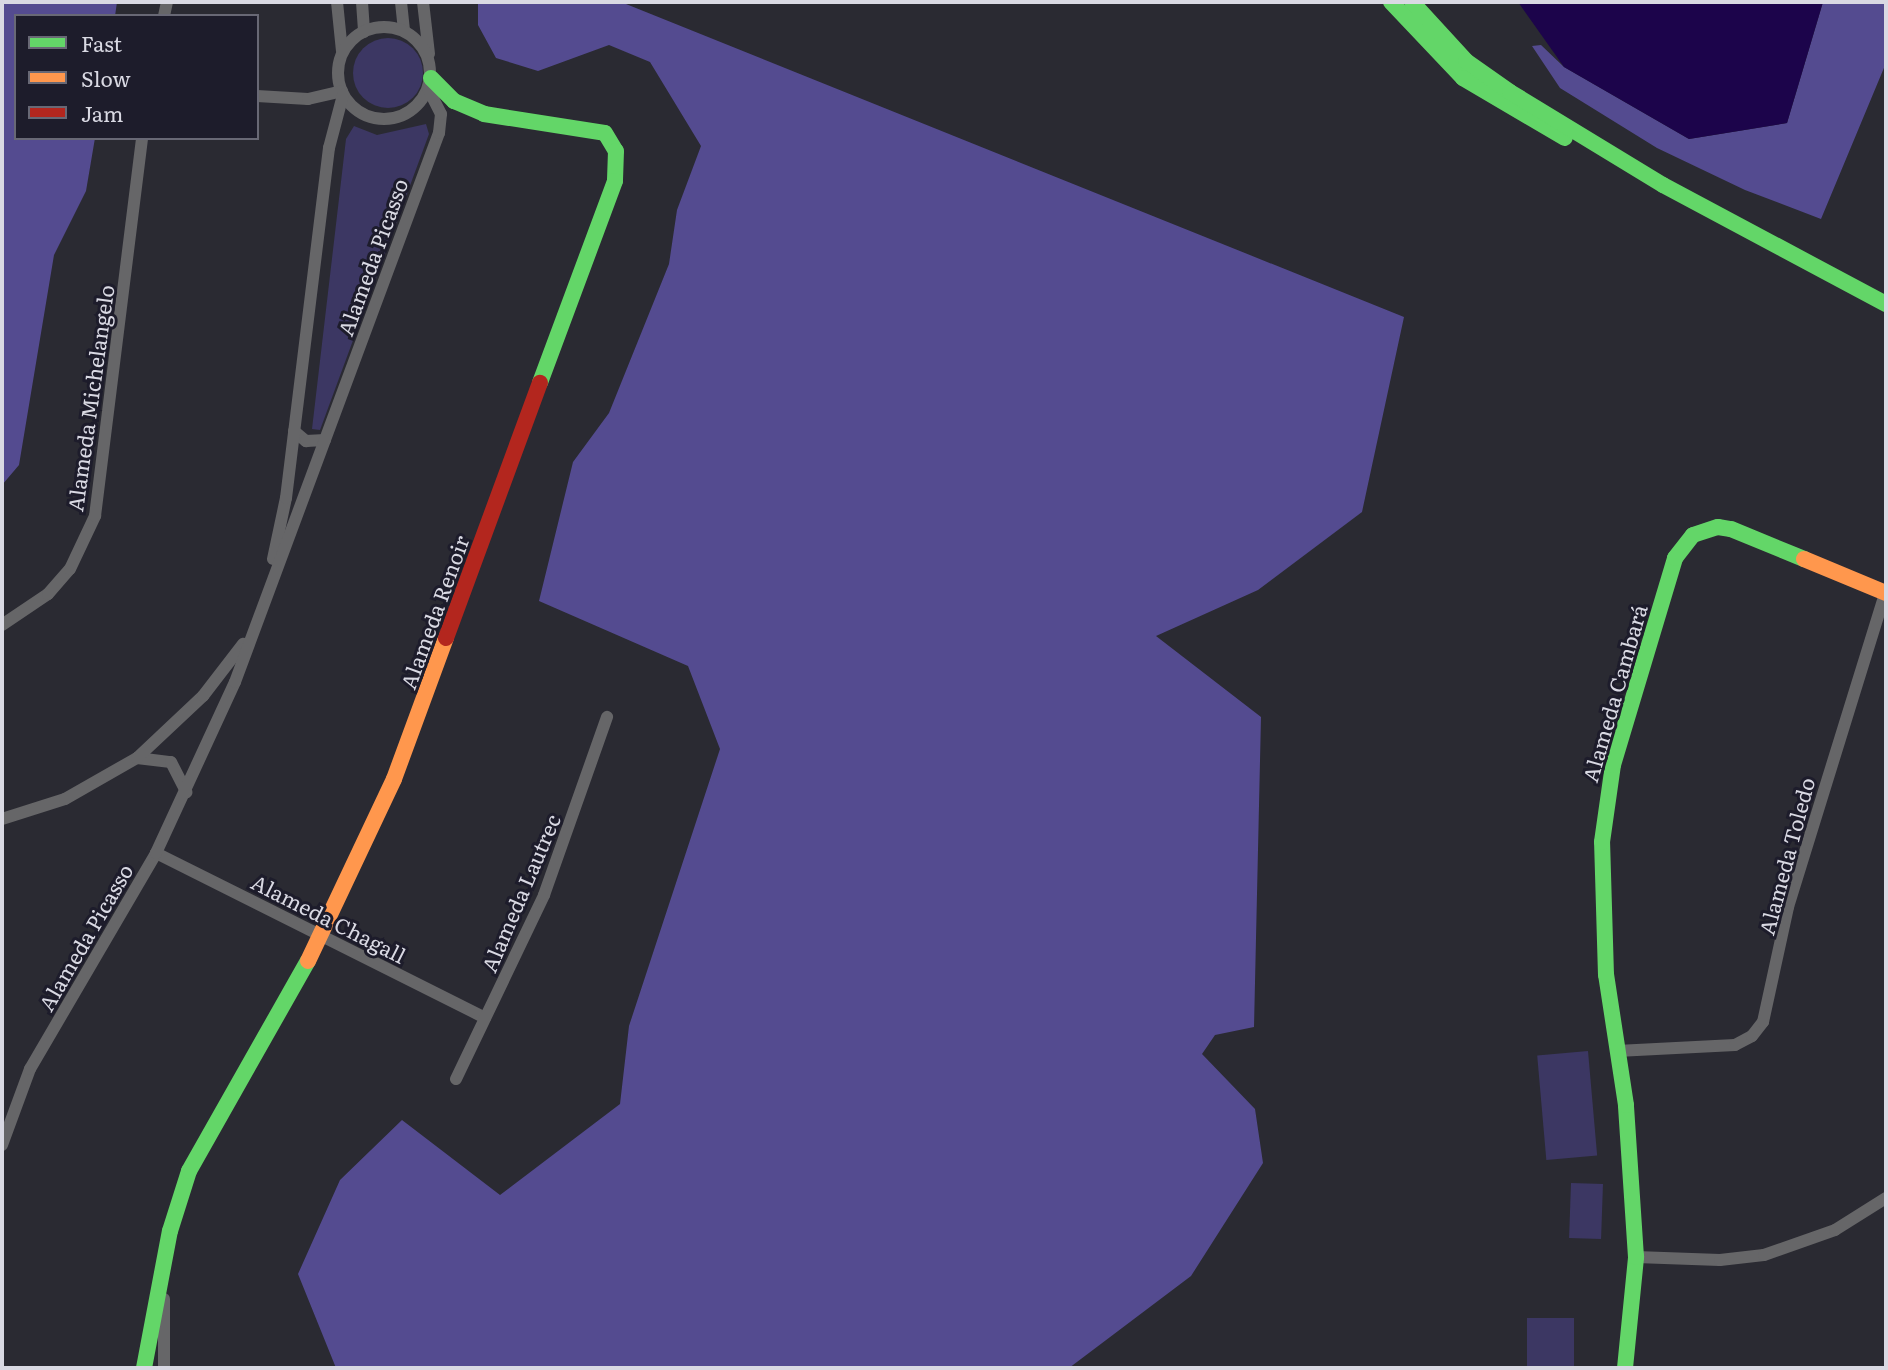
<!DOCTYPE html>
<meta charset="utf-8">
<style>
body{margin:0}
#map{position:relative;width:1888px;height:1370px;overflow:hidden;background:#2a2a32;font-family:Literata,serif}
div>[style]{position:absolute}
.green>*{inset:0;background:#3c3763;transform-origin:0 0}
.round{border-radius:50%}
.forest>*{inset:0;background:#544b90}
.water>*{inset:0;background:#1c044b}
.street>*{height:12px;margin:-6px;padding:0 6px;transform-origin:6px;border-radius:6px;background:#666668}
.street>.ring{margin:-6px;padding:0;box-sizing:content-box;background:none;border:12px solid #666668;border-radius:50%}
.fast>*{height:16px;margin:-8px;padding:0 8px;transform-origin:8px;border-radius:8px;background:#63d668}
.slow>*{height:16px;margin:-8px;padding:0 8px;transform-origin:8px;border-radius:8px;background:#ff974d}
.jam>*{height:16px;margin:-8px;padding:0 8px;transform-origin:8px;border-radius:8px;background:#b3261e}
span{translate:-50% -50%;white-space:nowrap;text-align:center;line-height:1.15;-webkit-text-stroke:6px #1d1c2b;paint-order:stroke}
.street-label{font-size:21px;color:#d9d9e3}
.frame{position:absolute;inset:0;border:4px solid #d9d9e3;pointer-events:none}
.legend{position:absolute;left:14px;top:14px;width:245px;height:126px;box-sizing:border-box;background:#1d1c2b;border:2px solid #686875;margin:0;padding:9px 12px;list-style:none;font-size:21px;color:#d9d9e3}
.legend li{display:flex;align-items:center;gap:14px;height:35px}
.legend b{width:35px;border:2px solid #686875}
</style>
<div id="map">
<div class="green">
<i class="round" style="left:353px;top:38px;width:70px;height:70px"></i>
<i style="clip-path:polygon(426px 124px,429px 134px,320px 430px,312px 429px,346px 139px,354px 126px,377px 135px)"></i>
<i style="left:1588px;top:1051px;width:105px;height:51px;rotate:85deg"></i>
<i style="left:1571px;top:1183px;width:32px;height:55px;rotate:2deg"></i>
<i style="left:1527px;top:1318px;width:47px;height:50px"></i>
</div>
<div class="forest">
<i style="clip-path:polygon(2px 2px,117px 2px,115px 16px,16px 16px,16px 138px,95px 138px,86px 191px,54px 255px,19px 465px,2px 485px)"></i>
<i style="clip-path:polygon(478px 2px,621px 2px,1404px 317px,1362px 512px,1258px 590px,1156px 636px,1261px 717px,1254px 1027px,1215px 1035px,1202px 1054px,1255px 1109px,1263px 1163px,1191px 1276px,1069px 1368px,336px 1368px,298px 1274px,340px 1180px,402px 1120px,500px 1195px,620px 1104px,629px 1026px,720px 749px,688px 666px,539px 601px,573px 462px,609px 413px,669px 264px,677px 210px,701px 146px,650px 62px,609px 45px,538px 71px,496px 58px,478px 25px)"></i>
<i style="clip-path:polygon(1823px 2px,1886px 2px,1886px 63px,1821px 219px,1745px 190px,1657px 148px,1560px 88px,1532px 46px,1541px 45px,1564px 67px,1689px 139px,1787px 123px)"></i>
</div>
<div class="water">
<i style="clip-path:polygon(1518px 2px,1823px 2px,1787px 123px,1689px 139px,1564px 67px)"></i>
</div>
<div class="street">
<i style="left:337px;top:2px;width:49px;rotate:84.2deg"></i>
<i style="left:362px;top:2px;width:30px;rotate:86deg"></i>
<i style="left:401px;top:2px;width:29px;rotate:84deg"></i>
<i style="left:423px;top:2px;width:52px;rotate:83.4deg"></i>
<i style="left:164px;top:16px;width:14px;rotate:-78deg"></i>
<i class="ring" style="left:338px;top:27px;width:80px;height:80px"></i>
<i style="left:257px;top:96px;width:51px;rotate:3.4deg"></i>
<i style="left:308px;top:99px;width:35px;rotate:-13deg"></i>
<i style="left:294px;top:431px;width:16px;rotate:40deg"></i>
<i style="left:306px;top:441px;width:19px;rotate:-3deg"></i>
<i style="left:273px;top:559px;width:62px;rotate:-78deg"></i>
<i style="left:286px;top:498px;width:353px;rotate:-83deg"></i>
<i style="left:329px;top:148px;width:55px;rotate:-75.2deg"></i>
<i style="left:2px;top:625px;width:55px;rotate:-34deg"></i>
<i style="left:48px;top:594px;width:33px;rotate:-49deg"></i>
<i style="left:70px;top:569px;width:59px;rotate:-64.7deg"></i>
<i style="left:95px;top:516px;width:381px;rotate:-82.9deg"></i>
<i style="left:137px;top:758px;width:34px;rotate:7deg"></i>
<i style="left:171px;top:762px;width:34px;rotate:63deg"></i>
<i style="left:2px;top:819px;width:66px;rotate:-17.6deg"></i>
<i style="left:65px;top:799px;width:83px;rotate:-29.7deg"></i>
<i style="left:137px;top:758px;width:91px;rotate:-43.2deg"></i>
<i style="left:203px;top:696px;width:66px;rotate:-52.4deg"></i>
<i style="left:156px;top:853px;width:368px;rotate:26.6deg"></i>
<i style="left:1617px;top:1051px;width:118px;rotate:-2.9deg"></i>
<i style="left:1735px;top:1045px;width:19px;rotate:-28deg"></i>
<i style="left:1752px;top:1036px;width:18px;rotate:-52deg"></i>
<i style="left:1763px;top:1022px;width:118px;rotate:-77.7deg"></i>
<i style="left:1788px;top:907px;width:329px;rotate:-72.8deg"></i>
<i style="left:456px;top:1079px;width:204px;rotate:-64.4deg"></i>
<i style="left:544px;top:895px;width:189px;rotate:-70.5deg"></i>
<i style="left:2px;top:1145px;width:81px;rotate:-69.8deg"></i>
<i style="left:30px;top:1069px;width:250px;rotate:-59.7deg"></i>
<i style="left:156px;top:853px;width:188px;rotate:-65.2deg"></i>
<i style="left:235px;top:682px;width:586px;rotate:-69.62deg"></i>
<i style="left:439px;top:133px;width:19px;rotate:-84deg"></i>
<i style="left:441px;top:114px;width:28px;rotate:-117deg"></i>
<i style="left:1636px;top:1257px;width:84px;rotate:2deg"></i>
<i style="left:1720px;top:1260px;width:44px;rotate:-6.5deg"></i>
<i style="left:1764px;top:1255px;width:75px;rotate:-19.4deg"></i>
<i style="left:1835px;top:1230px;width:60px;rotate:-32.1deg"></i>
<i style="left:164px;top:1368px;width:69px;rotate:-90deg"></i>
</div>
<div class="fast">
<i style="left:1391px;top:2px;width:105px;rotate:46.5deg"></i>
<i style="left:1463px;top:78px;width:118px;rotate:30.5deg"></i>
<i style="left:1412px;top:2px;width:80px;rotate:47.5deg"></i>
<i style="left:1466px;top:61px;width:54px;rotate:35.2deg"></i>
<i style="left:1510px;top:92px;width:179px;rotate:31.3deg"></i>
<i style="left:1663px;top:185px;width:253px;rotate:28.1deg"></i>
<i style="left:431px;top:78px;width:33px;rotate:45deg"></i>
<i style="left:454px;top:101px;width:33px;rotate:23deg"></i>
<i style="left:484px;top:114px;width:122px;rotate:8.9deg"></i>
<i style="left:605px;top:133px;width:21px;rotate:59deg"></i>
<i style="left:616px;top:151px;width:30px;rotate:92deg"></i>
<i style="left:615px;top:181px;width:215px;rotate:110.4deg"></i>
<i style="left:144px;top:1368px;width:139px;rotate:-79.3deg"></i>
<i style="left:170px;top:1231px;width:63px;rotate:-72.4deg"></i>
<i style="left:189px;top:1171px;width:241px;rotate:-60.5deg"></i>
<i style="left:1625px;top:1368px;width:112px;rotate:-84.3deg"></i>
<i style="left:1636px;top:1257px;width:152px;rotate:-93.8deg"></i>
<i style="left:1626px;top:1105px;width:132px;rotate:-98.7deg"></i>
<i style="left:1606px;top:975px;width:133px;rotate:-91.7deg"></i>
<i style="left:1602px;top:842px;width:78px;rotate:-81.9deg"></i>
<i style="left:1613px;top:765px;width:216px;rotate:-73.3deg"></i>
<i style="left:1675px;top:558px;width:29px;rotate:-52deg"></i>
<i style="left:1693px;top:535px;width:26px;rotate:-18deg"></i>
<i style="left:1718px;top:527px;width:13px;rotate:9deg"></i>
<i style="left:1731px;top:529px;width:79px;rotate:22.3deg"></i>
</div>
<div class="slow">
<i style="left:1804px;top:559px;width:89px;rotate:22.5deg"></i>
<i style="left:308px;top:961px;width:201px;rotate:-64.7deg"></i>
<i style="left:394px;top:779px;width:150px;rotate:-69.8deg"></i>
</div>
<div class="jam">
<i style="left:446px;top:638px;width:272px;rotate:-69.8deg"></i>
</div>
<div class="street-label">
<span style="left:372px;top:257px;rotate:-70deg">Alameda Picasso</span>
<span style="left:90px;top:398px;rotate:-82deg">Alameda Michelangelo</span>
<span style="left:434px;top:612px;rotate:-70deg">Alameda Renoir</span>
<span style="left:1614px;top:693px;rotate:-74deg">Alameda Cambará</span>
<span style="left:1786px;top:856px;rotate:-75deg">Alameda Toledo</span>
<span style="left:520px;top:893px;rotate:-67deg">Alameda Lautrec</span>
<span style="left:329px;top:918px;rotate:27deg">Alameda Chagall</span>
<span style="left:85px;top:937px;rotate:-60deg">Alameda Picasso</span>
</div>
<div class="frame"></div>
<ul class="legend">
<li><b style="height:9px;background:#63d668"></b>Fast</li>
<li><b style="height:9px;background:#ff974d"></b>Slow</li>
<li><b style="height:9px;background:#b3261e"></b>Jam</li>
</ul>
</div>
